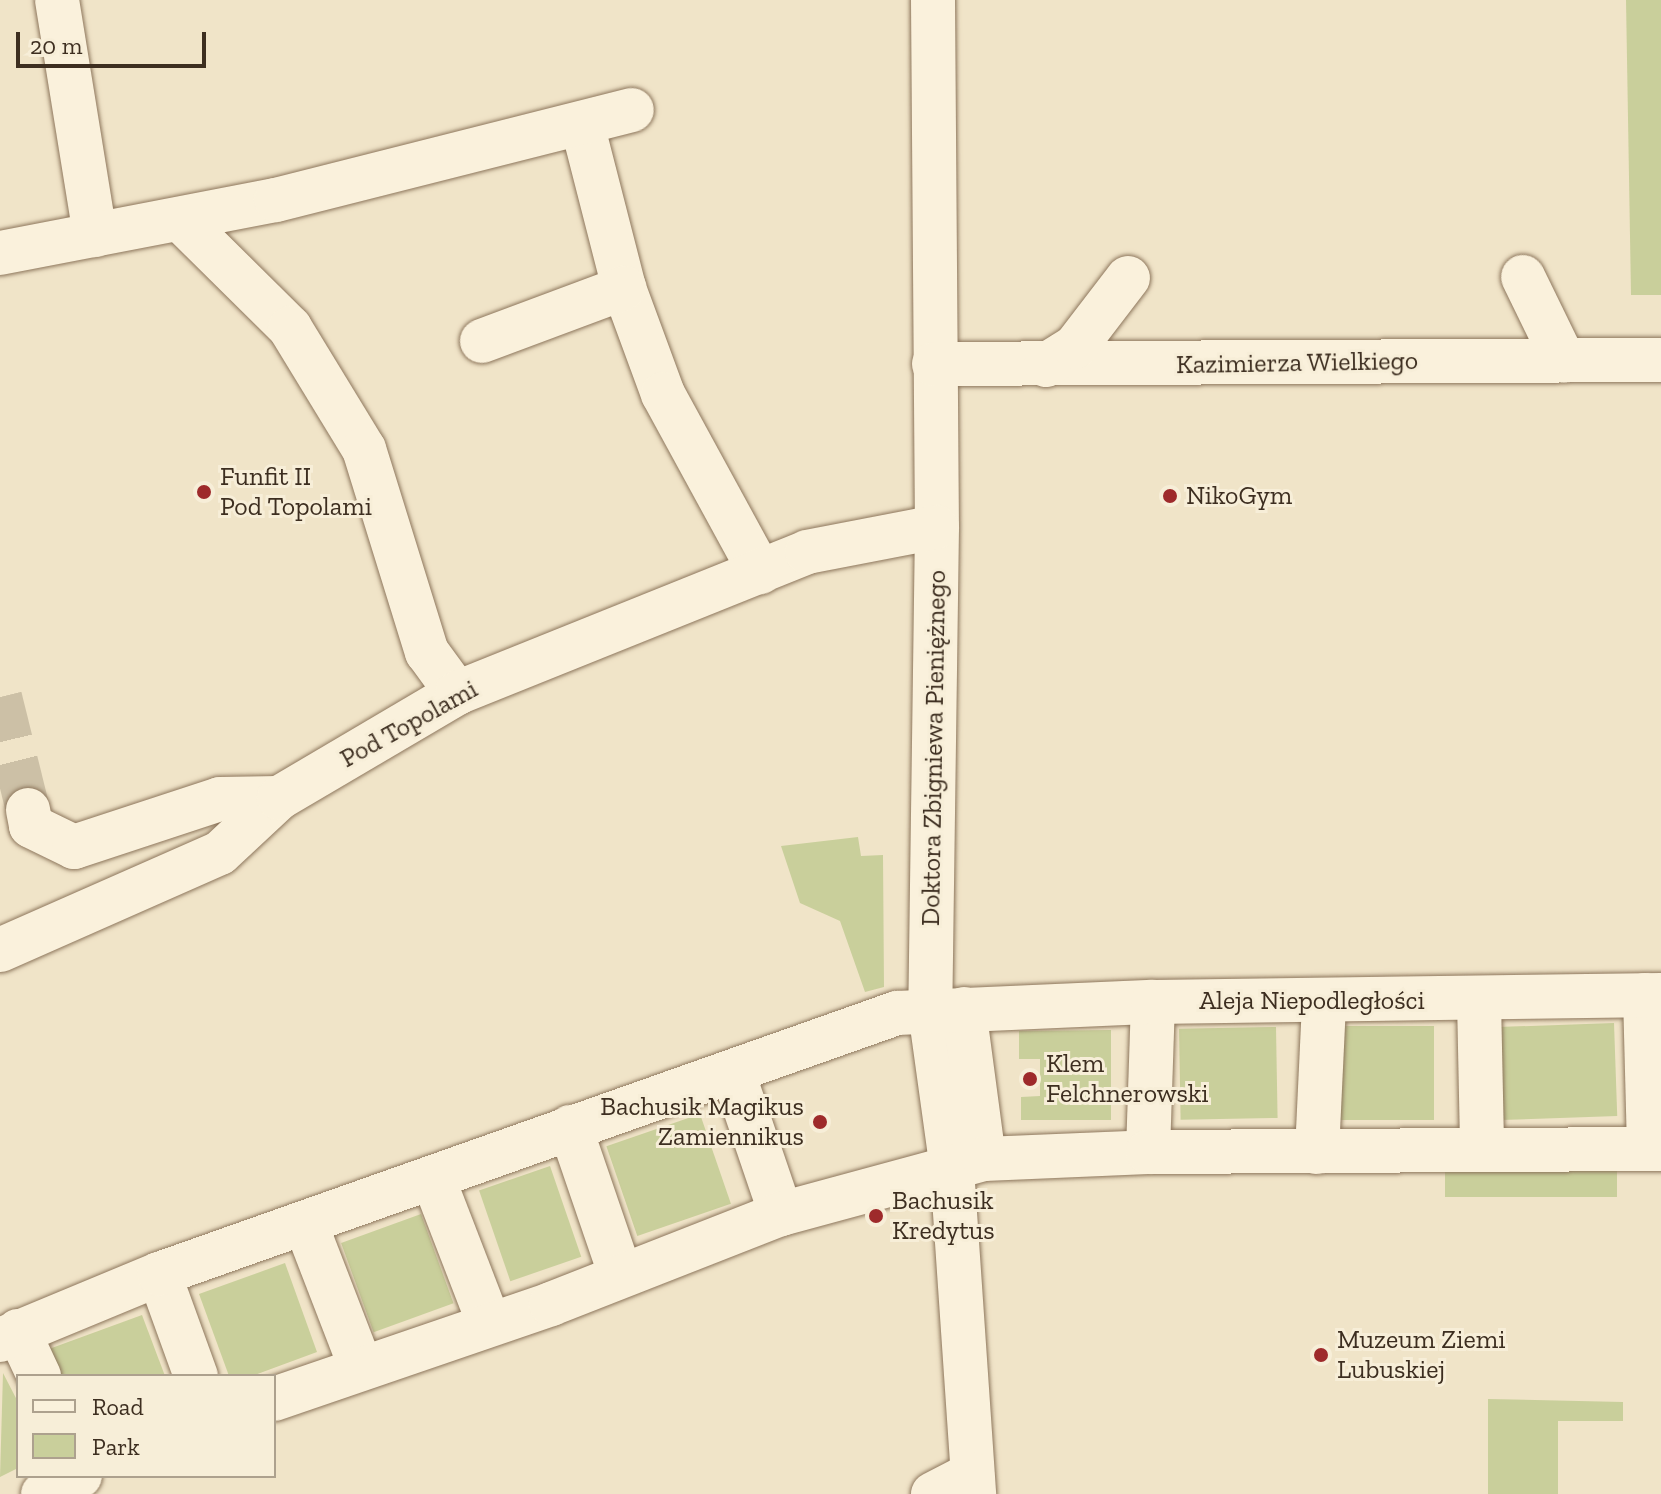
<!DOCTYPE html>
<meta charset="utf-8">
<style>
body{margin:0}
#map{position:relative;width:1661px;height:1494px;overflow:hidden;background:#f0e4c8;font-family:"Zilla Slab",serif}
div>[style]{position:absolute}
.green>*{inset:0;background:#c9cf9b;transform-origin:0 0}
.minor-tunnel>*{height:44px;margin-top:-22px;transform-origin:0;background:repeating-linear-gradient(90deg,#ccc0a6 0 44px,transparent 0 66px)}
.roads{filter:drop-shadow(0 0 2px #8d765c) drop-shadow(0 0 2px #8d765c)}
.minor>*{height:44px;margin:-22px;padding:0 22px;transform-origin:22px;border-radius:22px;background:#faf1dc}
.dots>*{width:22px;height:22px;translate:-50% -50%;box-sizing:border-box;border:4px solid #f7eed8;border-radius:50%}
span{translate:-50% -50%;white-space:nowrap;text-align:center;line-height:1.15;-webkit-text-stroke:6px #f7eed8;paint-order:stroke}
.street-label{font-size:26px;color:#3d2e20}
.poi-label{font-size:26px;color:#3d2e20}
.left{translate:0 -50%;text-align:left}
.right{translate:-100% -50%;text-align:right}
.legend{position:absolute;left:16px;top:1374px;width:260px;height:104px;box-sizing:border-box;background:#f7eed8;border:2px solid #ada18e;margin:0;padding:10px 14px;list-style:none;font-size:24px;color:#3d2e20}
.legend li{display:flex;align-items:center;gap:16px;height:40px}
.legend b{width:40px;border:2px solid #ada18e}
.scale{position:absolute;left:16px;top:32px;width:190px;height:36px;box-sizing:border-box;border:4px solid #3d2e20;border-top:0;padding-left:10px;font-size:24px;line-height:28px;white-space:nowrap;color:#3d2e20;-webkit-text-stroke:6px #f7eed8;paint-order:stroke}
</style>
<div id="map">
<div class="green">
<i style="clip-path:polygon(1626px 0,1661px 0,1661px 295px,1631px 295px)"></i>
<i style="clip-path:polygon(858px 837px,861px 856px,883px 855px,884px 987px,865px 992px,840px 921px,800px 903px,781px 846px)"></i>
<i style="left:1614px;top:1023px;width:93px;height:117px;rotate:88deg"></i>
<i style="left:1340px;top:1026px;width:94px;height:94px"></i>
<i style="left:1276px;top:1027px;width:91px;height:97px;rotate:89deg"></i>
<i style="clip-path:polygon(1111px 1030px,1111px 1120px,1021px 1120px,1021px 1097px,1040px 1096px,1040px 1059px,1019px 1059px,1019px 1031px)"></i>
<i style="left:700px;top:1114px;width:95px;height:99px;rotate:71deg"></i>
<i style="left:550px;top:1166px;width:96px;height:75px;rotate:71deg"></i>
<i style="left:1617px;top:1170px;width:27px;height:172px;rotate:90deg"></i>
<i style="left:421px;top:1214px;width:95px;height:85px;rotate:70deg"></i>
<i style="clip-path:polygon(285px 1263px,317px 1352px,252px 1376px,229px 1376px,199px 1294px)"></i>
<i style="clip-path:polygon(142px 1315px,165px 1376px,59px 1376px,49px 1349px)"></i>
<i style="clip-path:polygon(3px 1373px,18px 1402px,18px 1468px,0 1477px)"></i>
<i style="clip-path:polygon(1488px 1399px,1623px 1402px,1623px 1421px,1558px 1421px,1558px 1494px,1488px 1494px)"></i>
</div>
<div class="minor-tunnel">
<i style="left:0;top:697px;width:116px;rotate:76.1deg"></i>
</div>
<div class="roads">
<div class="minor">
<i style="left:57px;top:0;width:238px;rotate:80.8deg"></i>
<i style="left:933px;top:0;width:527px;rotate:89.57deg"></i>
<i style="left:937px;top:527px;width:484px;rotate:90.8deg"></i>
<i style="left:930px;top:1011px;width:160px;rotate:82.1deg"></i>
<i style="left:952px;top:1169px;width:326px;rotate:86.1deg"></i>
<i style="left:582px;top:124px;width:169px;rotate:75.6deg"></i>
<i style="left:624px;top:288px;width:113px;rotate:69.8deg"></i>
<i style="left:663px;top:394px;width:203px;rotate:61.4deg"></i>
<i style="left:182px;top:221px;width:152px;rotate:44.7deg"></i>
<i style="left:290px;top:328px;width:142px;rotate:58.6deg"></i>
<i style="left:364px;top:449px;width:213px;rotate:72.8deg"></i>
<i style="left:427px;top:652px;width:51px;rotate:53.8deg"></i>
<i style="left:0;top:253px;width:281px;rotate:-10.9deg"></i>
<i style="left:276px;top:200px;width:367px;rotate:-14.2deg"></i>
<i style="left:1523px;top:277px;width:93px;rotate:64deg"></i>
<i style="left:482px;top:341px;width:152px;rotate:-20.5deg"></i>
<i style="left:934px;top:364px;width:727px;rotate:-0.32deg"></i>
<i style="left:1046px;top:365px;width:34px;rotate:-32deg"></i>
<i style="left:1075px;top:347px;width:87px;rotate:-52.5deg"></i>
<i style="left:28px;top:810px;width:16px;rotate:79deg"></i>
<i style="left:31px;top:826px;width:48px;rotate:26deg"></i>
<i style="left:74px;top:847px;width:154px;rotate:-18.2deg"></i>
<i style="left:220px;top:799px;width:59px;rotate:-1deg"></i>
<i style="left:0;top:950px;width:240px;rotate:-23.8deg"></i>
<i style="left:220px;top:853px;width:81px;rotate:-43deg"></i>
<i style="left:279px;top:798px;width:207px;rotate:-30.5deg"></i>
<i style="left:457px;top:693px;width:377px;rotate:-21.9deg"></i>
<i style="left:807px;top:552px;width:132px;rotate:-10.9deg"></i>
<i style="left:1645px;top:995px;width:153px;rotate:88.5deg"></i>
<i style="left:1479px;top:1000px;width:149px;rotate:88.8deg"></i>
<i style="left:964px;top:1009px;width:151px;rotate:82.4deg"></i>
<i style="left:733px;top:1073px;width:149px;rotate:71.2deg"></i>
<i style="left:570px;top:1127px;width:157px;rotate:71.1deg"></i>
<i style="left:1148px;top:1152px;width:150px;rotate:-88.1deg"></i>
<i style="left:1317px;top:1152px;width:151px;rotate:-87.3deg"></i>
<i style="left:433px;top:1178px;width:155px;rotate:68.9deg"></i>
<i style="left:306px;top:1225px;width:150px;rotate:68.9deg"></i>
<i style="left:159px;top:1274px;width:109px;rotate:70.1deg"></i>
<i style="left:18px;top:1331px;width:50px;rotate:65deg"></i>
<i style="left:0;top:1340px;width:172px;rotate:-22.5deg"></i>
<i style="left:159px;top:1274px;width:783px;rotate:-19.48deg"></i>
<i style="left:897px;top:1013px;width:256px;rotate:-2.5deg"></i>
<i style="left:1153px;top:1002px;width:508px;rotate:-0.79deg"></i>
<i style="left:274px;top:1399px;width:293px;rotate:-18.9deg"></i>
<i style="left:551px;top:1304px;width:247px;rotate:-21.4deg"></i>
<i style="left:781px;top:1214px;width:210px;rotate:-15.2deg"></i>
<i style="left:984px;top:1159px;width:164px;rotate:-2.4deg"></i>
<i style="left:1148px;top:1152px;width:513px;rotate:-0.34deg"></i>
<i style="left:43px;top:1494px;width:41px;rotate:-25.9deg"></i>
<i style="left:933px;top:1494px;width:44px;rotate:-27.1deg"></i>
</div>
</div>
<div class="dots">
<i style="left:204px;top:492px;background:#9e2a2b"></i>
<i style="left:1170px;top:496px;background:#9e2a2b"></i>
<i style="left:1030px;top:1079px;background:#9e2a2b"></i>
<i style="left:820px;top:1122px;background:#9e2a2b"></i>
<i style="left:876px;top:1216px;background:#9e2a2b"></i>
<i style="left:1321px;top:1355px;background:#9e2a2b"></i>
</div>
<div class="street-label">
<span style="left:1297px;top:363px;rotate:-1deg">Kazimierza Wielkiego</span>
<span style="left:409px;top:724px;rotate:-29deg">Pod Topolami</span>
<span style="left:934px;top:748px;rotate:-89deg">Doktora Zbigniewa Pieniężnego</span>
<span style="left:1312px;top:1001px">Aleja Niepodległości</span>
</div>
<div class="poi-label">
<span class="left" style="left:220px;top:492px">Funfit II<br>Pod Topolami</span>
<span class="left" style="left:1186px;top:496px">NikoGym</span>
<span class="left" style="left:1046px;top:1079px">Klem<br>Felchnerowski</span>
<span class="right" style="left:804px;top:1122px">Bachusik Magikus<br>Zamiennikus</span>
<span class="left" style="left:892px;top:1216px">Bachusik<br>Kredytus</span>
<span class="left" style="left:1337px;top:1355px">Muzeum Ziemi<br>Lubuskiej</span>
</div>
<ul class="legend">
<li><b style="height:10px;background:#faf1dc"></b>Road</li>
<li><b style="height:22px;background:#c9cf9b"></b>Park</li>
</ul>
<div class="scale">20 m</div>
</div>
